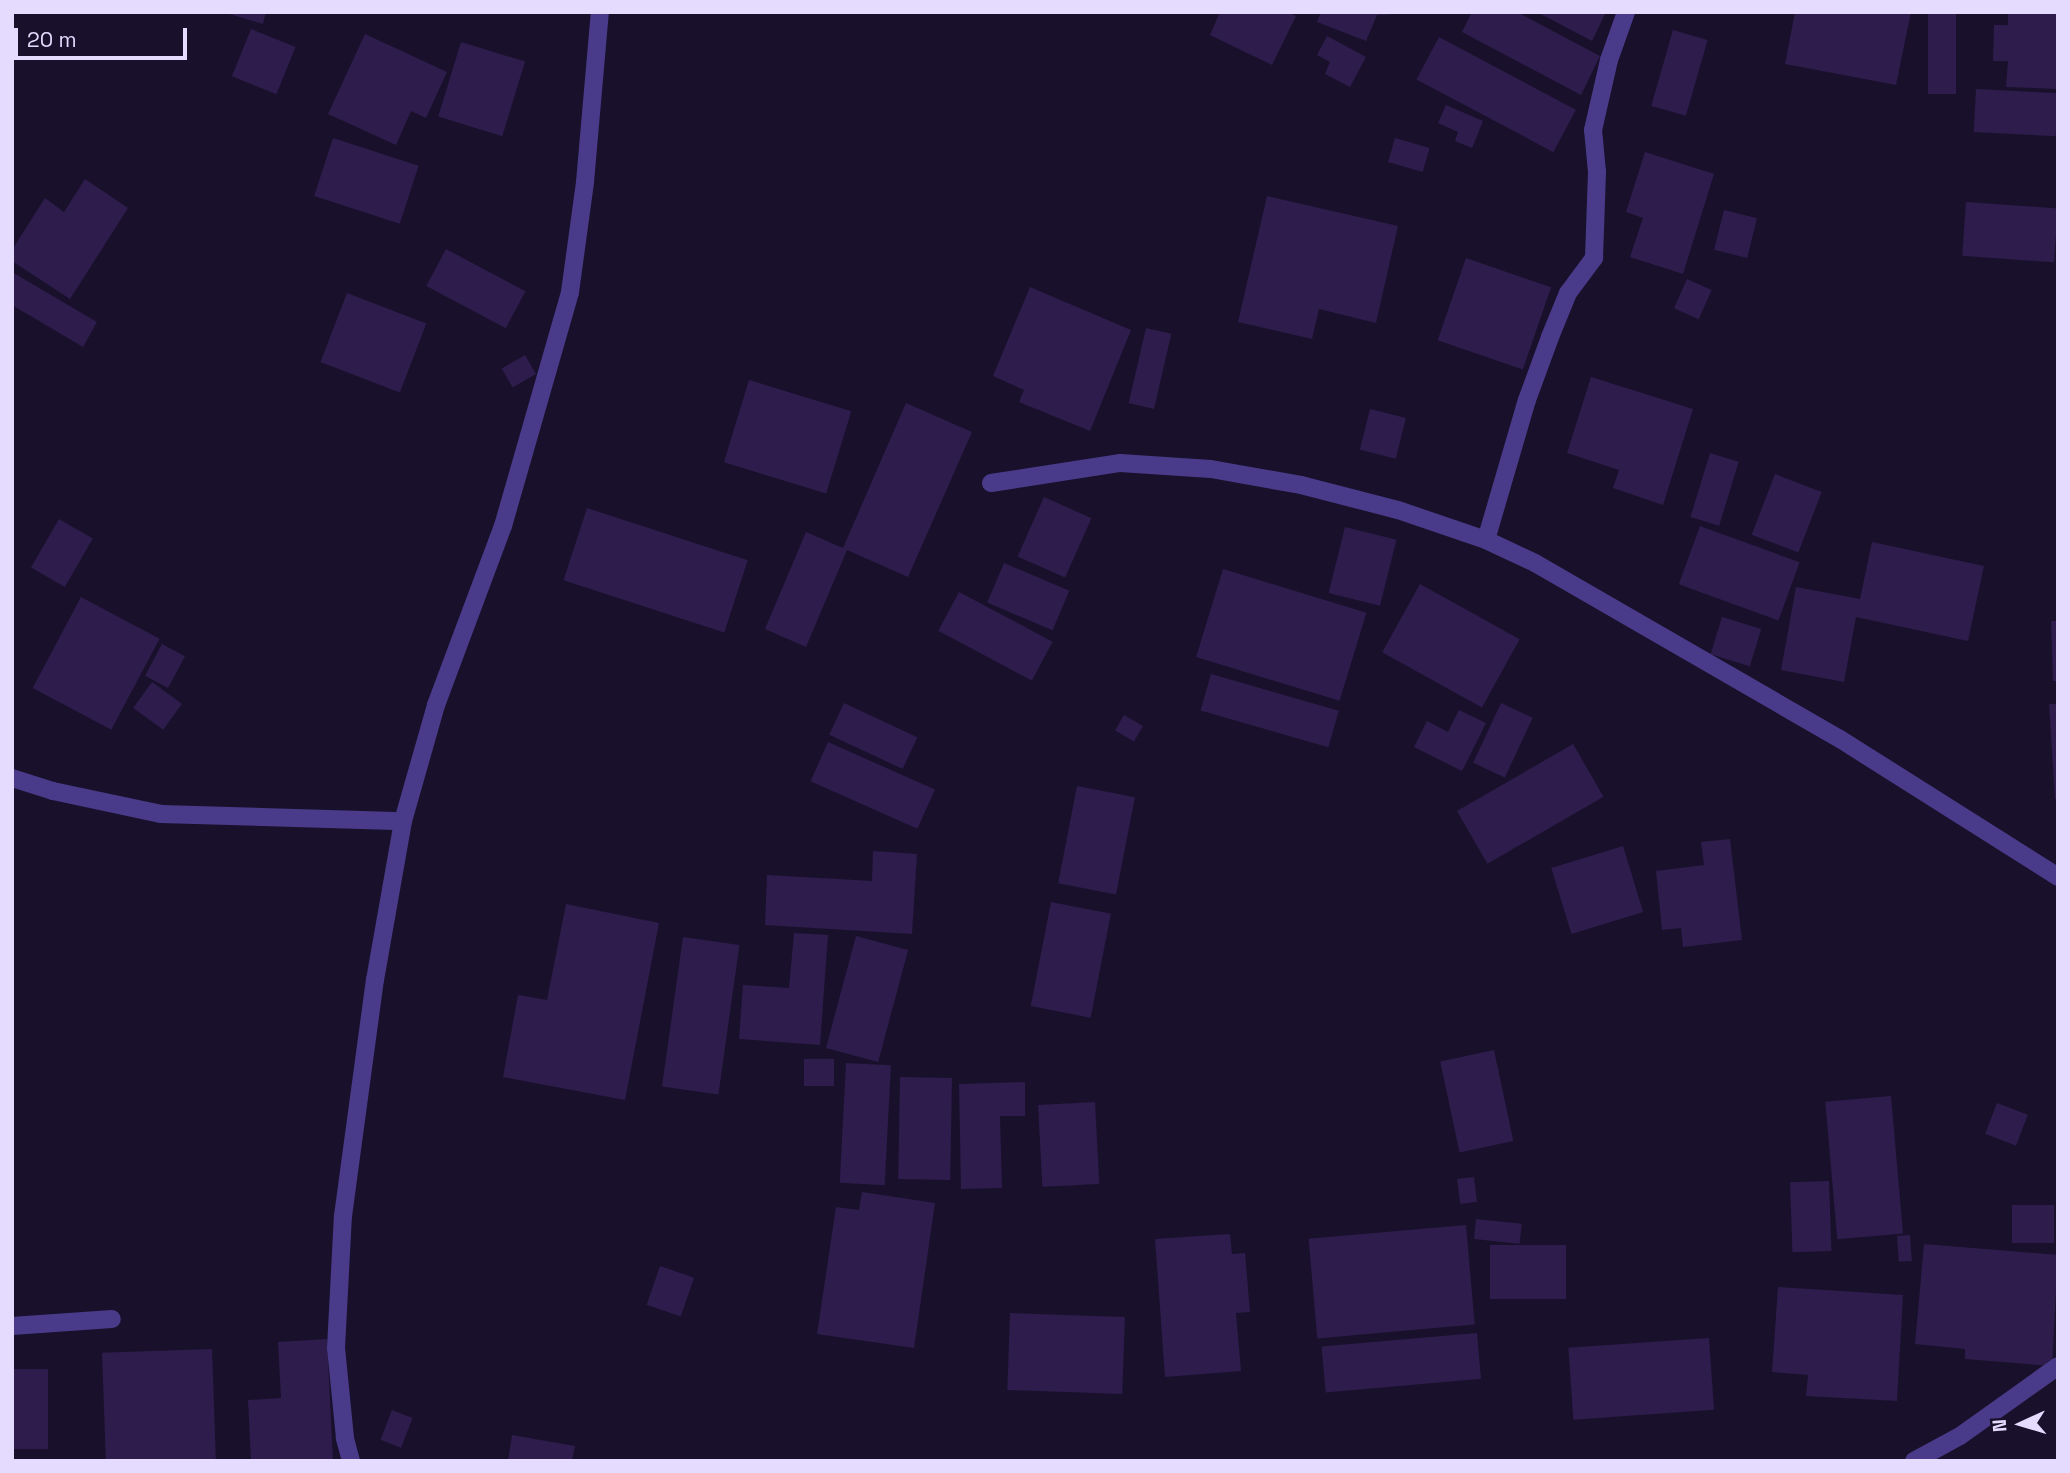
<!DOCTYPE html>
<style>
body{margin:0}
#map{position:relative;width:2070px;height:1473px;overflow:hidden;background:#19112b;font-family:"Space Grotesk",sans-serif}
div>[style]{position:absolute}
.building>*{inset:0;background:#2d1c4c;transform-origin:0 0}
.street>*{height:18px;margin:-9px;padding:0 9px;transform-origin:9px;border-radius:9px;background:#493b8a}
span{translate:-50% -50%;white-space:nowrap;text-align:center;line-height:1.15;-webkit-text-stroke:5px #19112b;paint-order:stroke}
.frame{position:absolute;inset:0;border:14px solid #e4dbff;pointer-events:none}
.north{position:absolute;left:1986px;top:1389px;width:70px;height:70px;-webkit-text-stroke:5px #19112b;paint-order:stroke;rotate:266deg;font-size:19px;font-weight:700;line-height:28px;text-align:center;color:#e4dbff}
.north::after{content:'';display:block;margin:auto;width:24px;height:32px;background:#e4dbff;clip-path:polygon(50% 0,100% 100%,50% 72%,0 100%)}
.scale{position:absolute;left:14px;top:28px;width:173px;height:32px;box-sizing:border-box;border:4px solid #e4dbff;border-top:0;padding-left:9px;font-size:21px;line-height:24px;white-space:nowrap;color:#e4dbff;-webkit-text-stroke:5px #19112b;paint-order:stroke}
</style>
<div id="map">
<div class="building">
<i style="clip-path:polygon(223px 12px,266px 12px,263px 24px)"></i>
<i style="clip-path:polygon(1220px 12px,1287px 12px,1296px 16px,1272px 65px,1210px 35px)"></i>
<i style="clip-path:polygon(1321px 12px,1394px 12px,1394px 14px,1377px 15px,1366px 41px,1317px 22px)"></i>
<i style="clip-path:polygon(1472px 12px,1517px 12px,1600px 56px,1581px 95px,1462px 32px)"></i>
<i style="clip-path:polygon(1537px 12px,1606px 12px,1592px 41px)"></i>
<i style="clip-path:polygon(1795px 12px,1911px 12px,1896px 85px,1785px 64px)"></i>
<i style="left:1928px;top:12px;width:28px;height:82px"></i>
<i style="clip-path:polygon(2008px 12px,2058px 12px,2058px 89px,2006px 87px,2008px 61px,1993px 61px,1994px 25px,2008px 25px)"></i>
<i style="left:251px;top:29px;width:48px;height:51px;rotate:22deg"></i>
<i style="left:1673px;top:30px;width:36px;height:79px;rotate:16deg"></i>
<i style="clip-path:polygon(365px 34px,447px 72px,426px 118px,411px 111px,396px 145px,328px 114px)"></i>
<i style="clip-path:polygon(1327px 36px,1366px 57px,1350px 87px,1325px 74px,1330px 62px,1317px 55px)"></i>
<i style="left:1439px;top:37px;width:155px;height:48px;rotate:28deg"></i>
<i style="left:461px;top:42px;width:67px;height:78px;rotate:17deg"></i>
<i style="left:1976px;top:89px;width:82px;height:43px;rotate:3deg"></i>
<i style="clip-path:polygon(1446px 105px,1483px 121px,1472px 148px,1455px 141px,1458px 132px,1438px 123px)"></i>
<i style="left:333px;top:138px;width:90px;height:61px;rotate:18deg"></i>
<i style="left:1395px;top:138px;width:36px;height:25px;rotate:16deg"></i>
<i style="clip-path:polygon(1645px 152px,1714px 174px,1683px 274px,1630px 257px,1643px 218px,1626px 212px)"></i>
<i style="clip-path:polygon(85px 179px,128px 208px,70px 299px,12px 261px,12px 250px,45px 198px,64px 212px)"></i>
<i style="clip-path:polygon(1267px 196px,1398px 226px,1376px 323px,1319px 309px,1312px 339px,1238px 322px)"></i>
<i style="left:1966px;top:202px;width:92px;height:54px;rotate:4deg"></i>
<i style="left:1724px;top:210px;width:34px;height:41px;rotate:14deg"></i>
<i style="left:446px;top:249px;width:90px;height:42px;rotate:28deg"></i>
<i style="left:1466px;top:258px;width:90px;height:87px;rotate:19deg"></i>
<i style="clip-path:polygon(12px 272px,97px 322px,83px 347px,12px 305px)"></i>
<i style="left:1687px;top:279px;width:27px;height:32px;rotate:24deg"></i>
<i style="clip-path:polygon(1030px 287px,1131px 330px,1090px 431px,1019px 402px,1024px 390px,993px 376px)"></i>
<i style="left:347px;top:293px;width:85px;height:74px;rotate:21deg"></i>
<i style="left:1146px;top:328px;width:26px;height:77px;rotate:13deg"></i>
<i style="left:525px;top:355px;width:22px;height:27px;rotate:60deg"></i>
<i style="clip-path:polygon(1591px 377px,1693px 409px,1663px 505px,1613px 488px,1619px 470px,1567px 453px)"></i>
<i style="left:749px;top:380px;width:107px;height:86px;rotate:17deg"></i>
<i style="clip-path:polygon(906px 403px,972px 432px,908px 577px,847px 550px,806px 647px,765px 629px,806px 532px,843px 548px)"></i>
<i style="left:1370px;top:409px;width:37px;height:42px;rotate:14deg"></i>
<i style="left:1710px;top:453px;width:30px;height:67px;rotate:17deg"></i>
<i style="left:1775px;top:474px;width:50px;height:65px;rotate:21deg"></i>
<i style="left:1044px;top:497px;width:52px;height:65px;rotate:24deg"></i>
<i style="left:587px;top:508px;width:169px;height:76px;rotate:18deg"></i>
<i style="left:59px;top:519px;width:39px;height:56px;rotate:30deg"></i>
<i style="left:1700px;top:526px;width:106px;height:62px;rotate:20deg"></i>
<i style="left:1345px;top:527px;width:53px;height:68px;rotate:14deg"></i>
<i style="clip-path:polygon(1872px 542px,1984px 566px,1968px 641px,1856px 617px,1844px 682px,1781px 670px,1796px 587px,1860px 599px)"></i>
<i style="left:1004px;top:563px;width:71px;height:43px;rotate:23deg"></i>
<i style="left:1223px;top:569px;width:150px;height:92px;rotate:17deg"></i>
<i style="left:1420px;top:584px;width:114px;height:78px;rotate:29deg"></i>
<i style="left:959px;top:592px;width:106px;height:44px;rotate:28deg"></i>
<i style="left:81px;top:597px;width:89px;height:103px;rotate:28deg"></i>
<i style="left:1722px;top:617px;width:41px;height:39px;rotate:17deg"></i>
<i style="clip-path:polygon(2051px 621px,2058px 621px,2058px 681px,2053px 681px)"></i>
<i style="left:162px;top:644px;width:26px;height:36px;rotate:28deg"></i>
<i style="left:1211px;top:674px;width:133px;height:38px;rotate:16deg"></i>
<i style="left:152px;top:682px;width:37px;height:32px;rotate:36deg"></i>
<i style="left:844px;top:703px;width:81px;height:35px;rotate:25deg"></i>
<i style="left:1501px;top:703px;width:35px;height:66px;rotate:25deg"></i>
<i style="clip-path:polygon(2049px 704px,2058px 704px,2058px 799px,2055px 799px)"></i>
<i style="clip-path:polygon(1459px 710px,1486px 723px,1462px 771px,1414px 747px,1427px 721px,1448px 732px)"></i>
<i style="left:1124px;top:715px;width:22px;height:18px;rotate:30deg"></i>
<i style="left:828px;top:742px;width:117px;height:43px;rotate:24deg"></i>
<i style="left:1573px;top:744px;width:61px;height:134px;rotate:60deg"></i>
<i style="left:1077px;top:786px;width:59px;height:99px;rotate:11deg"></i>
<i style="clip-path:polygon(1730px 839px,1742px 940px,1683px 947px,1681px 928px,1662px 930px,1656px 871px,1704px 865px,1701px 842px)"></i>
<i style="left:1623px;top:846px;width:69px;height:75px;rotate:73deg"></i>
<i style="clip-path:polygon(873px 851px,917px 854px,912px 934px,765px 925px,767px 875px,872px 881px)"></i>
<i style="left:1051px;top:902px;width:61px;height:106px;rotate:11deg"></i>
<i style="clip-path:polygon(566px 904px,659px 923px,625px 1100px,503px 1077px,518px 995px,547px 1000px)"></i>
<i style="clip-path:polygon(794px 933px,828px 935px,820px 1045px,739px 1039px,743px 985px,789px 988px)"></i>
<i style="left:856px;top:936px;width:54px;height:116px;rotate:15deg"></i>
<i style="left:683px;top:937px;width:57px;height:151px;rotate:8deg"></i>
<i style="left:1494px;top:1050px;width:93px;height:55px;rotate:78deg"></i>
<i style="left:834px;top:1059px;width:27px;height:30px;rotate:90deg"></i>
<i style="left:846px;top:1063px;width:45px;height:120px;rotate:3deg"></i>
<i style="left:900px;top:1077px;width:52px;height:102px;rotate:1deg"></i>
<i style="clip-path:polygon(1025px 1082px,1025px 1116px,1000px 1116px,1002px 1188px,961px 1189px,959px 1084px)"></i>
<i style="left:1891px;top:1096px;width:138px;height:66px;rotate:85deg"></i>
<i style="left:1095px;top:1102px;width:82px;height:57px;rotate:87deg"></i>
<i style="left:1997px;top:1103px;width:33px;height:33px;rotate:21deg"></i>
<i style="left:1474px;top:1177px;width:25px;height:17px;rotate:83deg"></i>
<i style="left:1829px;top:1181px;width:70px;height:39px;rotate:88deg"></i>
<i style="clip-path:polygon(862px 1192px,935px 1203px,914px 1348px,817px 1334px,836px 1207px,859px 1210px)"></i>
<i style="left:2012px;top:1205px;width:42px;height:38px"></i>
<i style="left:1476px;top:1219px;width:46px;height:20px;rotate:6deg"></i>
<i style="left:1466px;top:1225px;width:100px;height:158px;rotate:85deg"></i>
<i style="clip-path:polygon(1230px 1234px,1232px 1254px,1245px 1253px,1250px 1312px,1236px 1313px,1241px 1371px,1165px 1377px,1155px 1239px)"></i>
<i style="left:1910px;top:1235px;width:26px;height:13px;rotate:86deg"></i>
<i style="clip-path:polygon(1924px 1244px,2058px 1255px,2052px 1366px,1965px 1359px,1965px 1349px,1915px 1344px)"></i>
<i style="left:1490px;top:1245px;width:76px;height:54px"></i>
<i style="left:660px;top:1266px;width:36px;height:41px;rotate:19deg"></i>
<i style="clip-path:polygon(1778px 1287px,1903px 1295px,1897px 1401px,1806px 1396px,1808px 1375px,1772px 1372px)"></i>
<i style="left:1010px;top:1313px;width:115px;height:77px;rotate:2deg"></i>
<i style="left:1477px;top:1333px;width:46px;height:156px;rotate:85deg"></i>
<i style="left:1709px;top:1338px;width:72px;height:141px;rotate:86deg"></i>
<i style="clip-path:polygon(327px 1339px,333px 1461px,251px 1461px,248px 1400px,281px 1398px,278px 1342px)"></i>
<i style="left:212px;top:1349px;width:112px;height:110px;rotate:88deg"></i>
<i style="left:12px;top:1369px;width:36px;height:80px"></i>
<i style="left:392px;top:1410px;width:22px;height:32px;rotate:21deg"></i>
<i style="clip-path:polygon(512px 1435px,575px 1446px,572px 1461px,508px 1461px)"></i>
</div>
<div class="street">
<i style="left:991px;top:483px;width:131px;rotate:-8.8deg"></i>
<i style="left:1120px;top:463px;width:91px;rotate:3.8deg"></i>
<i style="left:1211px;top:469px;width:91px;rotate:10.1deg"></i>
<i style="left:1301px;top:485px;width:100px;rotate:14.5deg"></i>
<i style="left:1398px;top:510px;width:93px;rotate:18.8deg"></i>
<i style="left:1486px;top:540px;width:54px;rotate:25.1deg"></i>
<i style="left:1535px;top:563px;width:352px;rotate:30deg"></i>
<i style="left:1840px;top:739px;width:258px;rotate:32.3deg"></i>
<i style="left:1486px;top:540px;width:146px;rotate:-73.7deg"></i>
<i style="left:1527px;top:400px;width:67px;rotate:-69.9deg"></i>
<i style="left:1550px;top:337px;width:48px;rotate:-67.8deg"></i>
<i style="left:1568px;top:293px;width:44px;rotate:-53.4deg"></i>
<i style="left:1594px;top:258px;width:86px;rotate:-88deg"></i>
<i style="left:1597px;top:172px;width:42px;rotate:-95.4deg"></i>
<i style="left:1593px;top:130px;width:72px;rotate:-77.1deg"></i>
<i style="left:1609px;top:60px;width:51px;rotate:-70.5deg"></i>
<i style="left:12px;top:778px;width:43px;rotate:17.6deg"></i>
<i style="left:53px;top:791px;width:110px;rotate:12deg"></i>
<i style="left:161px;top:814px;width:242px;rotate:1.7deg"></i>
<i style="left:12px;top:1326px;width:100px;rotate:-4deg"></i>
<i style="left:351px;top:1461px;width:24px;rotate:-105deg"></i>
<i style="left:345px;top:1438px;width:90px;rotate:-95.7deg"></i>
<i style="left:336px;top:1348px;width:132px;rotate:-87deg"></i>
<i style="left:343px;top:1216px;width:238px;rotate:-82.3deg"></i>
<i style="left:375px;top:980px;width:161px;rotate:-80deg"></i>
<i style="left:403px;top:821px;width:121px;rotate:-74.1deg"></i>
<i style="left:436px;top:705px;width:191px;rotate:-69.5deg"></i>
<i style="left:503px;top:526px;width:243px;rotate:-74deg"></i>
<i style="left:570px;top:292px;width:111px;rotate:-82.2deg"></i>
<i style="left:585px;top:182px;width:171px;rotate:-85deg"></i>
<i style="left:1914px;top:1461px;width:52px;rotate:-28.5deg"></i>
<i style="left:1960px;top:1436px;width:120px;rotate:-35.5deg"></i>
</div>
<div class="frame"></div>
<div class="north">N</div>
<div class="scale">20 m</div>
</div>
